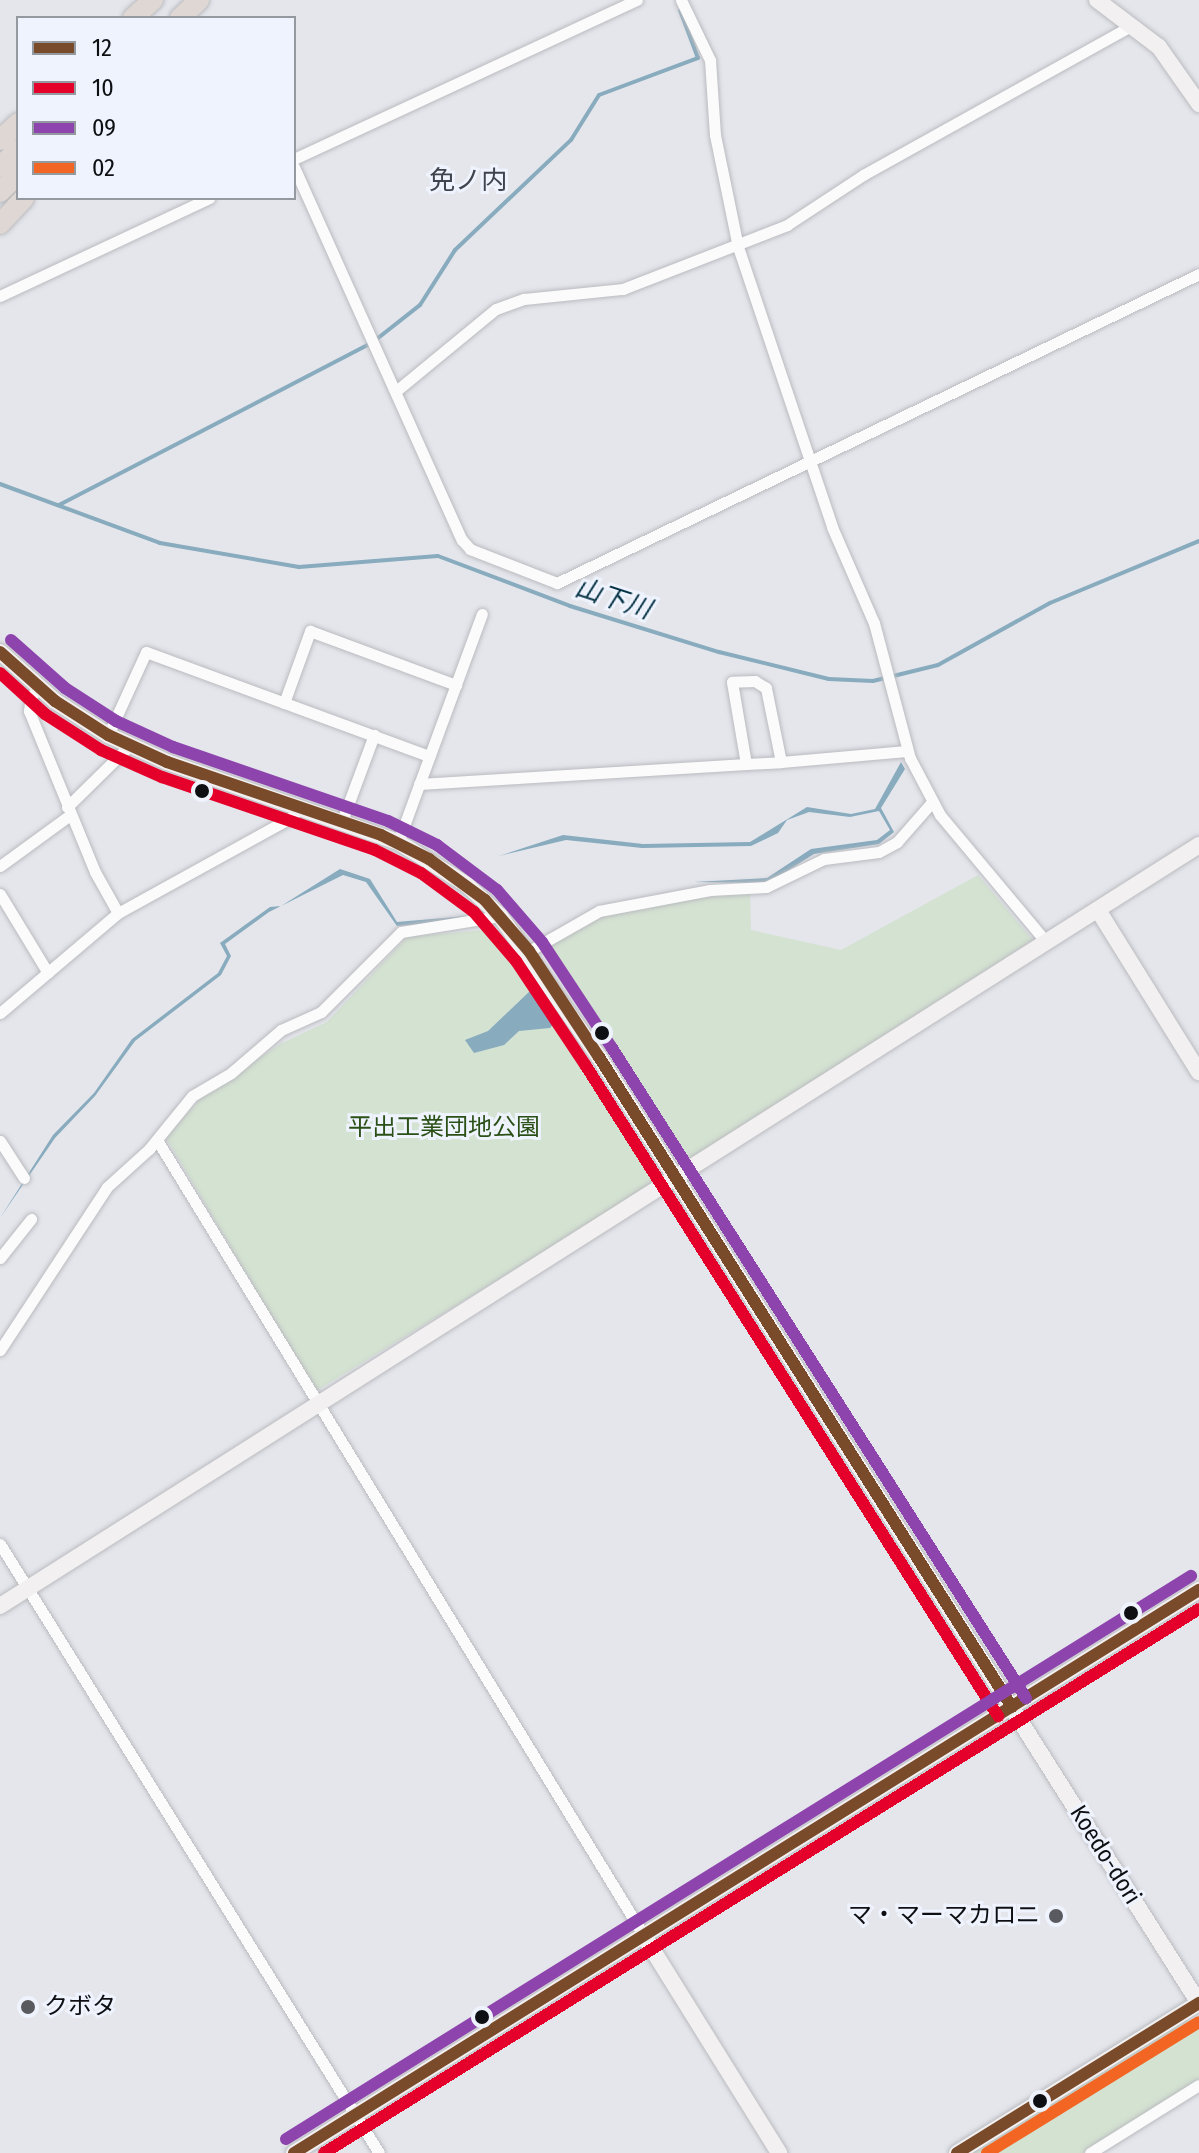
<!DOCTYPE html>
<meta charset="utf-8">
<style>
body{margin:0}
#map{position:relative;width:1199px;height:2153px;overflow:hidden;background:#e4e6ec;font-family:"Fira Sans Condensed","Noto Sans JP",sans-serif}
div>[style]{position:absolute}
.green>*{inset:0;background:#d4e2d2}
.water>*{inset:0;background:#88abbe}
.stream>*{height:4px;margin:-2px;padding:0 2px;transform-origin:2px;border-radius:2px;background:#88abbe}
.roads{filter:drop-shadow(0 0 2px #babbbf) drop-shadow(0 0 2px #babbbf)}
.street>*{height:11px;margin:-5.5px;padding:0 5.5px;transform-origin:5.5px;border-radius:5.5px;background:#fbfbfc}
.secondary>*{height:16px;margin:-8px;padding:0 8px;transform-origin:8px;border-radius:8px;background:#f2f0f0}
.highway>*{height:20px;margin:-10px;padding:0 10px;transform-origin:10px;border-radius:10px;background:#ded7d3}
.bus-1>*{height:12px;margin:-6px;padding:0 6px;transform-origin:6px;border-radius:6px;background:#7a4b2a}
.bus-2>*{height:12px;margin:-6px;padding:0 6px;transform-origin:6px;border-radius:6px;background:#e4002b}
.bus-3>*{height:12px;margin:-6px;padding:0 6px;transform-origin:6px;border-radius:6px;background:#8e44ad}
.bus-4>*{height:12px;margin:-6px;padding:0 6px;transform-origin:6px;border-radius:6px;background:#f26522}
.dots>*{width:22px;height:22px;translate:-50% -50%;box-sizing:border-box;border:4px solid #eef3fd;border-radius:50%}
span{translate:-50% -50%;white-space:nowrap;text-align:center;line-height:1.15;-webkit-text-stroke:6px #eef3fd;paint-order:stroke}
.park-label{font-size:24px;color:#2b5017}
.street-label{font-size:24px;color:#0e0f13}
.poi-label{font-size:24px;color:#0e0f13}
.right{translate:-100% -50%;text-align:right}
.left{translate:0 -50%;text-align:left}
.neighbourhood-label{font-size:26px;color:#40444c}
.water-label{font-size:26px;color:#063245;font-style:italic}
.legend{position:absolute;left:16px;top:16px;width:280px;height:184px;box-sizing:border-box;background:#eef3fd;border:2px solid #94989f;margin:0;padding:10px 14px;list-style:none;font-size:24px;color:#0e0f13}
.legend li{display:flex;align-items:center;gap:16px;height:40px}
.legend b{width:40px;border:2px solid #94989f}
</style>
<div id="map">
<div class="green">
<i style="clip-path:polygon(978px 875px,1033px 940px,681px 1165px,539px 945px,615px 908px,750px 888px,751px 930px,841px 950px)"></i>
<i style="clip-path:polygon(494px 929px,545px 992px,662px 1179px,316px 1391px,166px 1138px,201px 1098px,280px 1044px,327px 1022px,407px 937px)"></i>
<i style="clip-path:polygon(1186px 2019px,1199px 2030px,1199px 2081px,1084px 2153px,970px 2153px)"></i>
</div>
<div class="water">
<i style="clip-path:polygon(901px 762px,905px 769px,881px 808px,894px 832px,879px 844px,814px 854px,768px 883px,694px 882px,767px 878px,811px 849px,877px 840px,890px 830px,879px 811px,850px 817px,809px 812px,787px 820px,778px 833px,751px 846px,642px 848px,566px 840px,499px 856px,563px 835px,643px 844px,750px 842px,807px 807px,851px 814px,875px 809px)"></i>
<i style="clip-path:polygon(340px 869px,370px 879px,397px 922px,479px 915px,481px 919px,397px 926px,366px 882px,343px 875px,269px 912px,225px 944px,231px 956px,221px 975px,135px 1041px,95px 1096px,55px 1138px,0 1218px,53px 1135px,94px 1093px,132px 1039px,218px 973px,227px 956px,220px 943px,270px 907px,281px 906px)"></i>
<i style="clip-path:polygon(531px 990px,548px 997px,558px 1019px,550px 1028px,519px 1031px,504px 1045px,474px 1053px,465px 1040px,488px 1031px)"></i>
</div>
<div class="stream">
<i style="left:0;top:484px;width:171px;rotate:20.2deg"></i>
<i style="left:160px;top:543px;width:141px;rotate:9.8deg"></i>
<i style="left:299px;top:567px;width:139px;rotate:-4.5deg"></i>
<i style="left:438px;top:556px;width:141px;rotate:20.7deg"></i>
<i style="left:570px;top:606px;width:156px;rotate:17.2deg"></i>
<i style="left:719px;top:652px;width:113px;rotate:13.8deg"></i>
<i style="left:829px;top:679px;width:44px;rotate:2.6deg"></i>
<i style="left:873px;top:681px;width:67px;rotate:-13.8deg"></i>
<i style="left:938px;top:665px;width:128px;rotate:-29deg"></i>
<i style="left:1050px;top:603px;width:161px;rotate:-22.6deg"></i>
<i style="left:59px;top:505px;width:354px;rotate:-27.4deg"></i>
<i style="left:373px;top:342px;width:60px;rotate:-38.2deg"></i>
<i style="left:420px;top:305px;width:65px;rotate:-57.5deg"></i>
<i style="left:455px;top:250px;width:160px;rotate:-43.5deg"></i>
<i style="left:571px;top:140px;width:53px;rotate:-58.1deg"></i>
<i style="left:599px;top:95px;width:106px;rotate:-20.5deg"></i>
<i style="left:698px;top:58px;width:51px;rotate:-110.6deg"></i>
</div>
<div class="roads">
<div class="street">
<i style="left:681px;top:0;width:67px;rotate:64.2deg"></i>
<i style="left:710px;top:60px;width:75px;rotate:86.2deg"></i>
<i style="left:715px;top:135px;width:114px;rotate:78.4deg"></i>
<i style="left:738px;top:247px;width:295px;rotate:71.4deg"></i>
<i style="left:832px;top:527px;width:105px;rotate:66.4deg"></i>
<i style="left:874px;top:623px;width:140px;rotate:75.1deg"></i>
<i style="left:910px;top:758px;width:64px;rotate:62.2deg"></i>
<i style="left:940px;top:815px;width:167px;rotate:50.1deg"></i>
<i style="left:294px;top:159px;width:378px;rotate:-24.9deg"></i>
<i style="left:294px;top:167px;width:409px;rotate:65.8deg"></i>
<i style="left:462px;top:540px;width:12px;rotate:48deg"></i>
<i style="left:470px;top:549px;width:93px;rotate:21.3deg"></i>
<i style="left:557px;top:583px;width:712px;rotate:-25.7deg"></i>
<i style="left:0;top:296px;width:231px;rotate:-25.1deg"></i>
<i style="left:396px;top:391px;width:129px;rotate:-39.4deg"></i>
<i style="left:496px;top:309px;width:30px;rotate:-20deg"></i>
<i style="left:524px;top:299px;width:100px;rotate:-5.8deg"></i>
<i style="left:623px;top:289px;width:176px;rotate:-21.3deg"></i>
<i style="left:787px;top:225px;width:91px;rotate:-33.3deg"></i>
<i style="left:863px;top:175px;width:308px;rotate:-29.1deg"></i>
<i style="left:39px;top:689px;width:11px;rotate:139deg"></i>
<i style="left:31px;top:696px;width:15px;rotate:98deg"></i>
<i style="left:29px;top:711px;width:174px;rotate:67.7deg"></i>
<i style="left:95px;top:872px;width:47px;rotate:60.7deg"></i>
<i style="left:284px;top:703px;width:77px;rotate:-70.1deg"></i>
<i style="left:310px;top:631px;width:156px;rotate:20.3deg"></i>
<i style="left:108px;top:735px;width:91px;rotate:-65.4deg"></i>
<i style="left:146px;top:652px;width:302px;rotate:20.2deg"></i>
<i style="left:781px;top:762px;width:126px;rotate:-5deg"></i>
<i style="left:419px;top:784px;width:328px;rotate:-3.5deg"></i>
<i style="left:746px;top:764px;width:35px;rotate:-3deg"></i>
<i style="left:781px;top:762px;width:76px;rotate:-101.5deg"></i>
<i style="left:766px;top:688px;width:13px;rotate:-148deg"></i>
<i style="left:755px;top:681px;width:23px;rotate:178deg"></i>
<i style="left:732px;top:682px;width:83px;rotate:80.3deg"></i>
<i style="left:67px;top:807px;width:87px;rotate:-44.5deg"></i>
<i style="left:342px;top:821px;width:92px;rotate:-69.6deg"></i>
<i style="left:398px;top:842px;width:243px;rotate:-69.8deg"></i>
<i style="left:0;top:866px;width:87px;rotate:-36.1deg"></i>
<i style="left:0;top:894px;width:92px;rotate:58.7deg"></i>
<i style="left:529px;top:951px;width:81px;rotate:-29.7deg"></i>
<i style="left:599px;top:911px;width:113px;rotate:-10.7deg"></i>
<i style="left:710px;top:890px;width:56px;rotate:-3.1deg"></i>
<i style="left:766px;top:887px;width:64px;rotate:-25.8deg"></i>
<i style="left:824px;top:859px;width:55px;rotate:-7.3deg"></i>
<i style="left:879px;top:852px;width:21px;rotate:-29deg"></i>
<i style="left:897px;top:842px;width:53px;rotate:-48.8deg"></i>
<i style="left:0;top:1013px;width:155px;rotate:-40.3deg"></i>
<i style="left:118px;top:913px;width:199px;rotate:-28.9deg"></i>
<i style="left:292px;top:817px;width:13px;rotate:-51deg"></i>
<i style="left:157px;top:1140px;width:933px;rotate:58.54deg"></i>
<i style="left:0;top:1141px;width:44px;rotate:57deg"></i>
<i style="left:0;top:1258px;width:50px;rotate:-51.5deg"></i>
<i style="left:0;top:1350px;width:195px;rotate:-56.7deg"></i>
<i style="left:107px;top:1187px;width:57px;rotate:-42.1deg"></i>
<i style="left:149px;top:1149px;width:68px;rotate:-50.9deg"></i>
<i style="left:192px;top:1096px;width:45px;rotate:-30.5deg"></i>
<i style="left:231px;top:1073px;width:66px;rotate:-40.7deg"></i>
<i style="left:281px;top:1030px;width:44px;rotate:-24.2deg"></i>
<i style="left:321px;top:1012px;width:113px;rotate:-45deg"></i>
<i style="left:401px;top:932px;width:100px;rotate:-9.2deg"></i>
<i style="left:0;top:1544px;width:717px;rotate:58.1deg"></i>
<i style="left:1090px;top:2153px;width:128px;rotate:-32deg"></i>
</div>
<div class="secondary">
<i style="left:1097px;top:0;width:78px;rotate:37.2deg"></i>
<i style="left:1159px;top:47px;width:70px;rotate:54.9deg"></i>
<i style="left:0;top:652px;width:74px;rotate:41.7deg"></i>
<i style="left:55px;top:701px;width:63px;rotate:32.7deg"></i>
<i style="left:108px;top:735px;width:65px;rotate:24.6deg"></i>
<i style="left:167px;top:762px;width:244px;rotate:19.1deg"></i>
<i style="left:398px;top:842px;width:81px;rotate:31.9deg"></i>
<i style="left:467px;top:885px;width:45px;rotate:43.2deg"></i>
<i style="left:500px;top:916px;width:172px;rotate:54.9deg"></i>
<i style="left:599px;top:1057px;width:1120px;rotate:57.62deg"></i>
<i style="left:1098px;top:910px;width:191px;rotate:58.1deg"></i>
<i style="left:0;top:1606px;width:1420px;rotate:-32.4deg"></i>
<i style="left:644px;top:1936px;width:256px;rotate:58.1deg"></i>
<i style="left:294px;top:2153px;width:1066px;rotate:-31.89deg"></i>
<i style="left:957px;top:2153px;width:285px;rotate:-31.8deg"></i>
</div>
<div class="highway">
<i style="left:133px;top:18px;width:27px;rotate:-42deg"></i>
<i style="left:180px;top:18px;width:26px;rotate:-43deg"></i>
<i style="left:0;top:140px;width:25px;rotate:-43deg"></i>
<i style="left:0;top:167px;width:25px;rotate:-45deg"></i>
<i style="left:0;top:192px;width:25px;rotate:-45deg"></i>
<i style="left:0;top:224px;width:35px;rotate:-47deg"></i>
</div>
</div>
<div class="bus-1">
<i style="left:0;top:652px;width:74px;rotate:41.7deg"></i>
<i style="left:55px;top:701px;width:63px;rotate:32.7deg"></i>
<i style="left:108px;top:735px;width:65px;rotate:24.6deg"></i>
<i style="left:167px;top:762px;width:226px;rotate:18.8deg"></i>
<i style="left:381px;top:835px;width:54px;rotate:26.6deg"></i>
<i style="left:429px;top:859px;width:69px;rotate:36.2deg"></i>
<i style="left:485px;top:900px;width:67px;rotate:49.2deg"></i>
<i style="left:529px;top:951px;width:127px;rotate:56.6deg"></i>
<i style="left:599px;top:1057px;width:770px;rotate:57.57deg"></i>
<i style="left:294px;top:2153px;width:1066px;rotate:-31.89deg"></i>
<i style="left:957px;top:2153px;width:285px;rotate:-31.8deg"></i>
</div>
<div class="bus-2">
<i style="left:0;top:673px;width:61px;rotate:42.3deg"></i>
<i style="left:45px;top:714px;width:67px;rotate:32.7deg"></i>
<i style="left:101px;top:750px;width:67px;rotate:23.9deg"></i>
<i style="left:162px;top:777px;width:225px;rotate:18.9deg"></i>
<i style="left:375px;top:850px;width:51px;rotate:26.6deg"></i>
<i style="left:421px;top:873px;width:66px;rotate:36.3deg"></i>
<i style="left:474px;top:912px;width:65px;rotate:49.4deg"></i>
<i style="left:516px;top:961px;width:126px;rotate:56.3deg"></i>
<i style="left:586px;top:1066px;width:770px;rotate:57.63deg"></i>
<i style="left:324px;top:2153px;width:1030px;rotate:-31.87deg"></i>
</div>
<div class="bus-3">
<i style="left:11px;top:640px;width:72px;rotate:41.6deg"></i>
<i style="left:65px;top:688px;width:61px;rotate:32.9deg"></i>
<i style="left:116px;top:721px;width:63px;rotate:24.5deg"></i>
<i style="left:173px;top:747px;width:227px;rotate:19deg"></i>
<i style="left:388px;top:821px;width:55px;rotate:26.1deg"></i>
<i style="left:437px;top:845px;width:75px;rotate:36.9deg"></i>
<i style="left:497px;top:890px;width:69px;rotate:49.1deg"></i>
<i style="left:542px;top:942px;width:127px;rotate:56.6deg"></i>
<i style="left:612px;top:1048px;width:771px;rotate:57.51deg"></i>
<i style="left:286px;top:2139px;width:1066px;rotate:-31.89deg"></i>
</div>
<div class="bus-4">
<i style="left:987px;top:2153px;width:249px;rotate:-31.7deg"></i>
</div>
<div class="dots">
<i style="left:202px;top:791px;background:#0e0f13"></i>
<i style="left:602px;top:1033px;background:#0e0f13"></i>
<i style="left:1131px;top:1613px;background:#0e0f13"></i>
<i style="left:1056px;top:1916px;background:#595a5f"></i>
<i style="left:28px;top:2007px;background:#595a5f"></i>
<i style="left:482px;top:2017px;background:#0e0f13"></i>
<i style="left:1040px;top:2101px;background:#0e0f13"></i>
</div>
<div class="park-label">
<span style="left:444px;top:1128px">平出工業団地公園</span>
</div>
<div class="street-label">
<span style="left:1105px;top:1855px;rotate:58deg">Koedo-dori</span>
</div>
<div class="poi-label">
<span class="right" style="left:1040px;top:1916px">マ・マーマカロニ</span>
<span class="left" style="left:44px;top:2007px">クボタ</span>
</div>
<div class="neighbourhood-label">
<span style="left:468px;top:181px">免ノ内</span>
</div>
<div class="water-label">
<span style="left:613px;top:599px;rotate:18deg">山下川</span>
</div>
<ul class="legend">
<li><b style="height:10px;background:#7a4b2a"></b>12</li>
<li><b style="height:10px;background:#e4002b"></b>10</li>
<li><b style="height:10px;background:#8e44ad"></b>09</li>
<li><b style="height:10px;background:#f26522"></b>02</li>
</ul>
</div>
